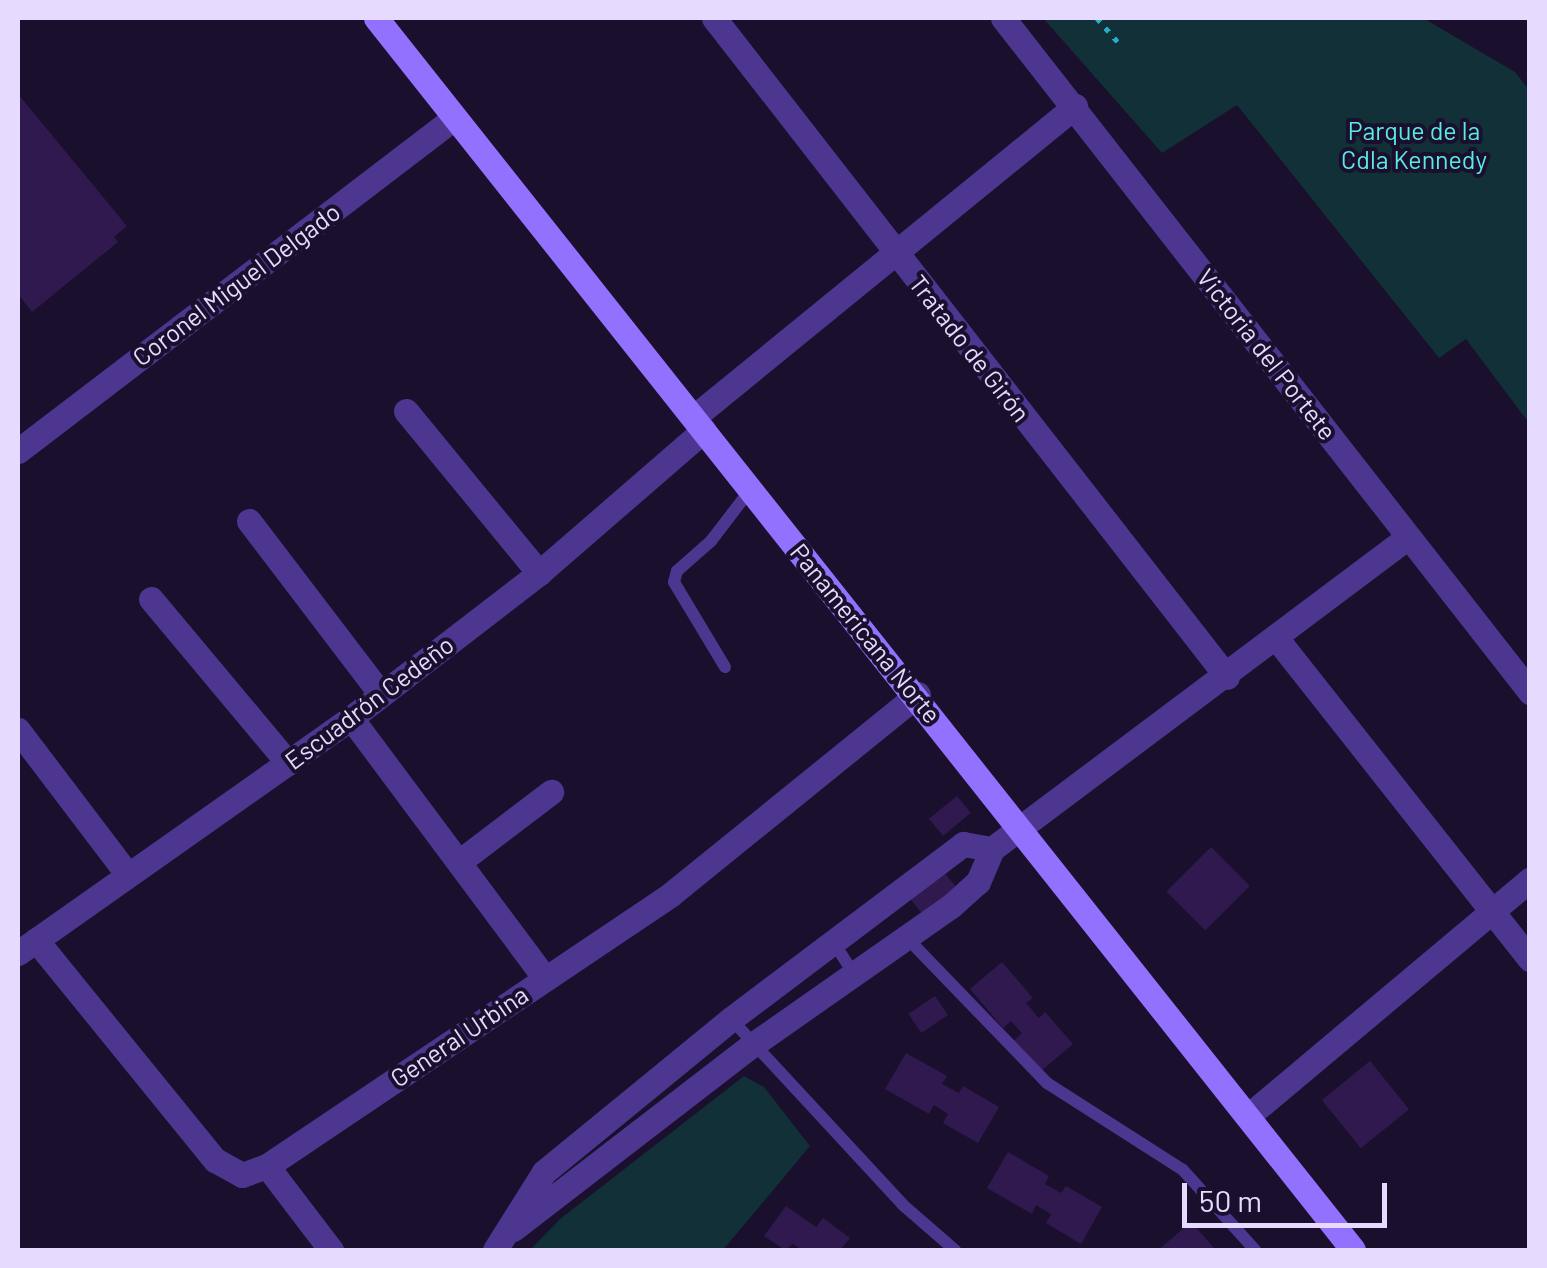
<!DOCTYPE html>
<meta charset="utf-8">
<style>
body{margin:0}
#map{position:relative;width:1547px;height:1268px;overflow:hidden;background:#1a0f2c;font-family:Barlow,sans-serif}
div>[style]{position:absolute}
.green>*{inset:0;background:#113037}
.building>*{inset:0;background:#30194f;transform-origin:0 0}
.path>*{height:5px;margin-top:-2.5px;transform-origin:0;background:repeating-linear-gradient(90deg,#25aec8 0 5px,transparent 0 13px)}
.service>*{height:12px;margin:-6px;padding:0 6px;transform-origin:6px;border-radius:6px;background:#4d368f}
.minor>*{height:25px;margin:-12.5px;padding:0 12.5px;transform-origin:12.5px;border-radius:12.5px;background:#4d368f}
.secondary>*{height:25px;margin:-12.5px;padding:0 12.5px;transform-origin:12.5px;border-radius:12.5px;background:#9371ff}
span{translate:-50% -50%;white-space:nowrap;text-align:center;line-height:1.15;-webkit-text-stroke:8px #1a0f2c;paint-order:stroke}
.park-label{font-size:25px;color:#5aebe6}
.street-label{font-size:25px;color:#e6daff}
.frame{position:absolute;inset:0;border:20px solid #e6daff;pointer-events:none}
.scale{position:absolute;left:1182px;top:1183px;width:205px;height:45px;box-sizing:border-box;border:5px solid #e6daff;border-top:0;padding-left:12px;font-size:30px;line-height:35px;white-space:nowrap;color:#e6daff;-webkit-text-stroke:8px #1a0f2c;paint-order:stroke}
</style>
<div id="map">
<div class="green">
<i style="clip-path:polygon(1043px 18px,1423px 18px,1515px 72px,1530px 91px,1529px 423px,1466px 339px,1439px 358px,1237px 105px,1162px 153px)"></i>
<i style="clip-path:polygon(744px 1076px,764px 1087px,810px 1146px,723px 1250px,530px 1250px,560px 1219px)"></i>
</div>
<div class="building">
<i style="clip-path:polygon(18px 94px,127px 226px,114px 237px,118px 242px,32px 312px,18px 294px)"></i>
<i style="left:957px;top:796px;width:22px;height:36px;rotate:51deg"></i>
<i style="left:1211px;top:847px;width:55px;height:63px;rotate:45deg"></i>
<i style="left:943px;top:871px;width:22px;height:43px;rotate:51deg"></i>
<i style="clip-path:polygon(1002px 962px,1033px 998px,1026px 1003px,1039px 1018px,1045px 1012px,1073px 1044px,1041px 1071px,1014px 1041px,1022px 1033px,1011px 1021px,1003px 1028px,970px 989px)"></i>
<i style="left:935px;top:996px;width:23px;height:32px;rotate:56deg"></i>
<i style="clip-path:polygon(906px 1053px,947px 1076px,942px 1084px,959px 1093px,963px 1086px,999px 1107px,978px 1143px,943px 1123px,948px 1114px,934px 1105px,929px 1114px,885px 1089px)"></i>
<i style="left:1370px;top:1061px;width:62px;height:62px;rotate:51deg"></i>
<i style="clip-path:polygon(1008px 1152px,1049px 1176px,1045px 1184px,1061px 1193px,1066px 1186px,1102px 1207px,1081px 1244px,1046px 1223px,1051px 1214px,1036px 1205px,1032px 1214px,987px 1188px)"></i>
<i style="clip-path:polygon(786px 1206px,816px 1227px,823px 1218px,850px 1238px,840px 1250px,802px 1250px,793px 1244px,785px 1250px,764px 1236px)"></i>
<i style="clip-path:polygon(1191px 1222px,1216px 1250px,1158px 1250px)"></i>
</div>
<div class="path">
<i style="left:1097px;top:18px;width:35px;rotate:49deg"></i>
</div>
<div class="service">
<i style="left:725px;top:667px;width:99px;rotate:-121deg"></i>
<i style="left:674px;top:582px;width:11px;rotate:-75deg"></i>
<i style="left:677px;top:571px;width:45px;rotate:-41.4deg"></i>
<i style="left:711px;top:541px;width:64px;rotate:-52.6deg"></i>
<i style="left:906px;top:937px;width:203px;rotate:46deg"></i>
<i style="left:1047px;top:1083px;width:161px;rotate:32.6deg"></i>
<i style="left:1183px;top:1170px;width:108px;rotate:48deg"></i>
<i style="left:832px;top:940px;width:40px;rotate:57.1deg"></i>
<i style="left:731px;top:1019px;width:253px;rotate:47.2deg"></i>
<i style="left:903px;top:1205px;width:69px;rotate:40.9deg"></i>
</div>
<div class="minor">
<i style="left:714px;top:18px;width:835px;rotate:52.1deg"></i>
<i style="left:1003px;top:18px;width:856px;rotate:51.98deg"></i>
<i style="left:406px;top:411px;width:210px;rotate:50.6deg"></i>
<i style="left:694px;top:417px;width:492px;rotate:-39.2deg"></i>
<i style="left:18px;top:451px;width:549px;rotate:-37.37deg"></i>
<i style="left:249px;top:521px;width:218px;rotate:52.7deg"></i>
<i style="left:151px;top:599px;width:214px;rotate:50.1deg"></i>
<i style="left:1277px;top:639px;width:408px;rotate:51.7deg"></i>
<i style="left:351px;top:718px;width:323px;rotate:53.3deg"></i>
<i style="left:18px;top:730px;width:177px;rotate:52.8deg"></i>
<i style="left:459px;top:862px;width:116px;rotate:-37.3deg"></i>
<i style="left:36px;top:940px;width:284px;rotate:50.9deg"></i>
<i style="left:215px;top:1160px;width:31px;rotate:29deg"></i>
<i style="left:242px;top:1175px;width:27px;rotate:-20deg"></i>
<i style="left:267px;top:1166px;width:486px;rotate:-33.9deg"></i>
<i style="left:670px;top:895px;width:319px;rotate:-39deg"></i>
<i style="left:18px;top:953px;width:408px;rotate:-35.2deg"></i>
<i style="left:351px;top:718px;width:237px;rotate:-37.6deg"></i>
<i style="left:539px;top:573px;width:218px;rotate:-40.9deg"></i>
<i style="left:1248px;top:1116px;width:368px;rotate:-40deg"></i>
<i style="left:267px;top:1166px;width:106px;rotate:52.7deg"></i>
<i style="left:513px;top:1229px;width:300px;rotate:-37.6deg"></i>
<i style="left:751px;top:1046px;width:244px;rotate:-35deg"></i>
<i style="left:951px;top:906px;width:36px;rotate:-42deg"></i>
<i style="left:978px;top:882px;width:36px;rotate:-67deg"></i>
<i style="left:992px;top:849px;width:520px;rotate:-36.87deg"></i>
<i style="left:495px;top:1250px;width:92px;rotate:-57.9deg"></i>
<i style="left:544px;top:1172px;width:242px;rotate:-39.3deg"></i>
<i style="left:731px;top:1019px;width:291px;rotate:-37deg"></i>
<i style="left:963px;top:844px;width:29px;rotate:10deg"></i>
</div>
<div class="secondary">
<i style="left:376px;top:18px;width:1572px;rotate:51.58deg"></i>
</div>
<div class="park-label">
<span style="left:1414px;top:145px">Parque de la<br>Cdla Kennedy</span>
</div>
<div class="street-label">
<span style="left:236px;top:284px;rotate:-37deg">Coronel Miguel Delgado</span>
<span style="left:970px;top:348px;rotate:52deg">Tratado de Girón</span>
<span style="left:1267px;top:354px;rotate:52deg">Victoria del Portete</span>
<span style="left:866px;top:633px;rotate:51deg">Panamericana Norte</span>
<span style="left:369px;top:702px;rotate:-37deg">Escuadrón Cedeño</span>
<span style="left:459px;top:1036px;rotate:-34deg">General Urbina</span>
</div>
<div class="frame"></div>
<div class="scale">50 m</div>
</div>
